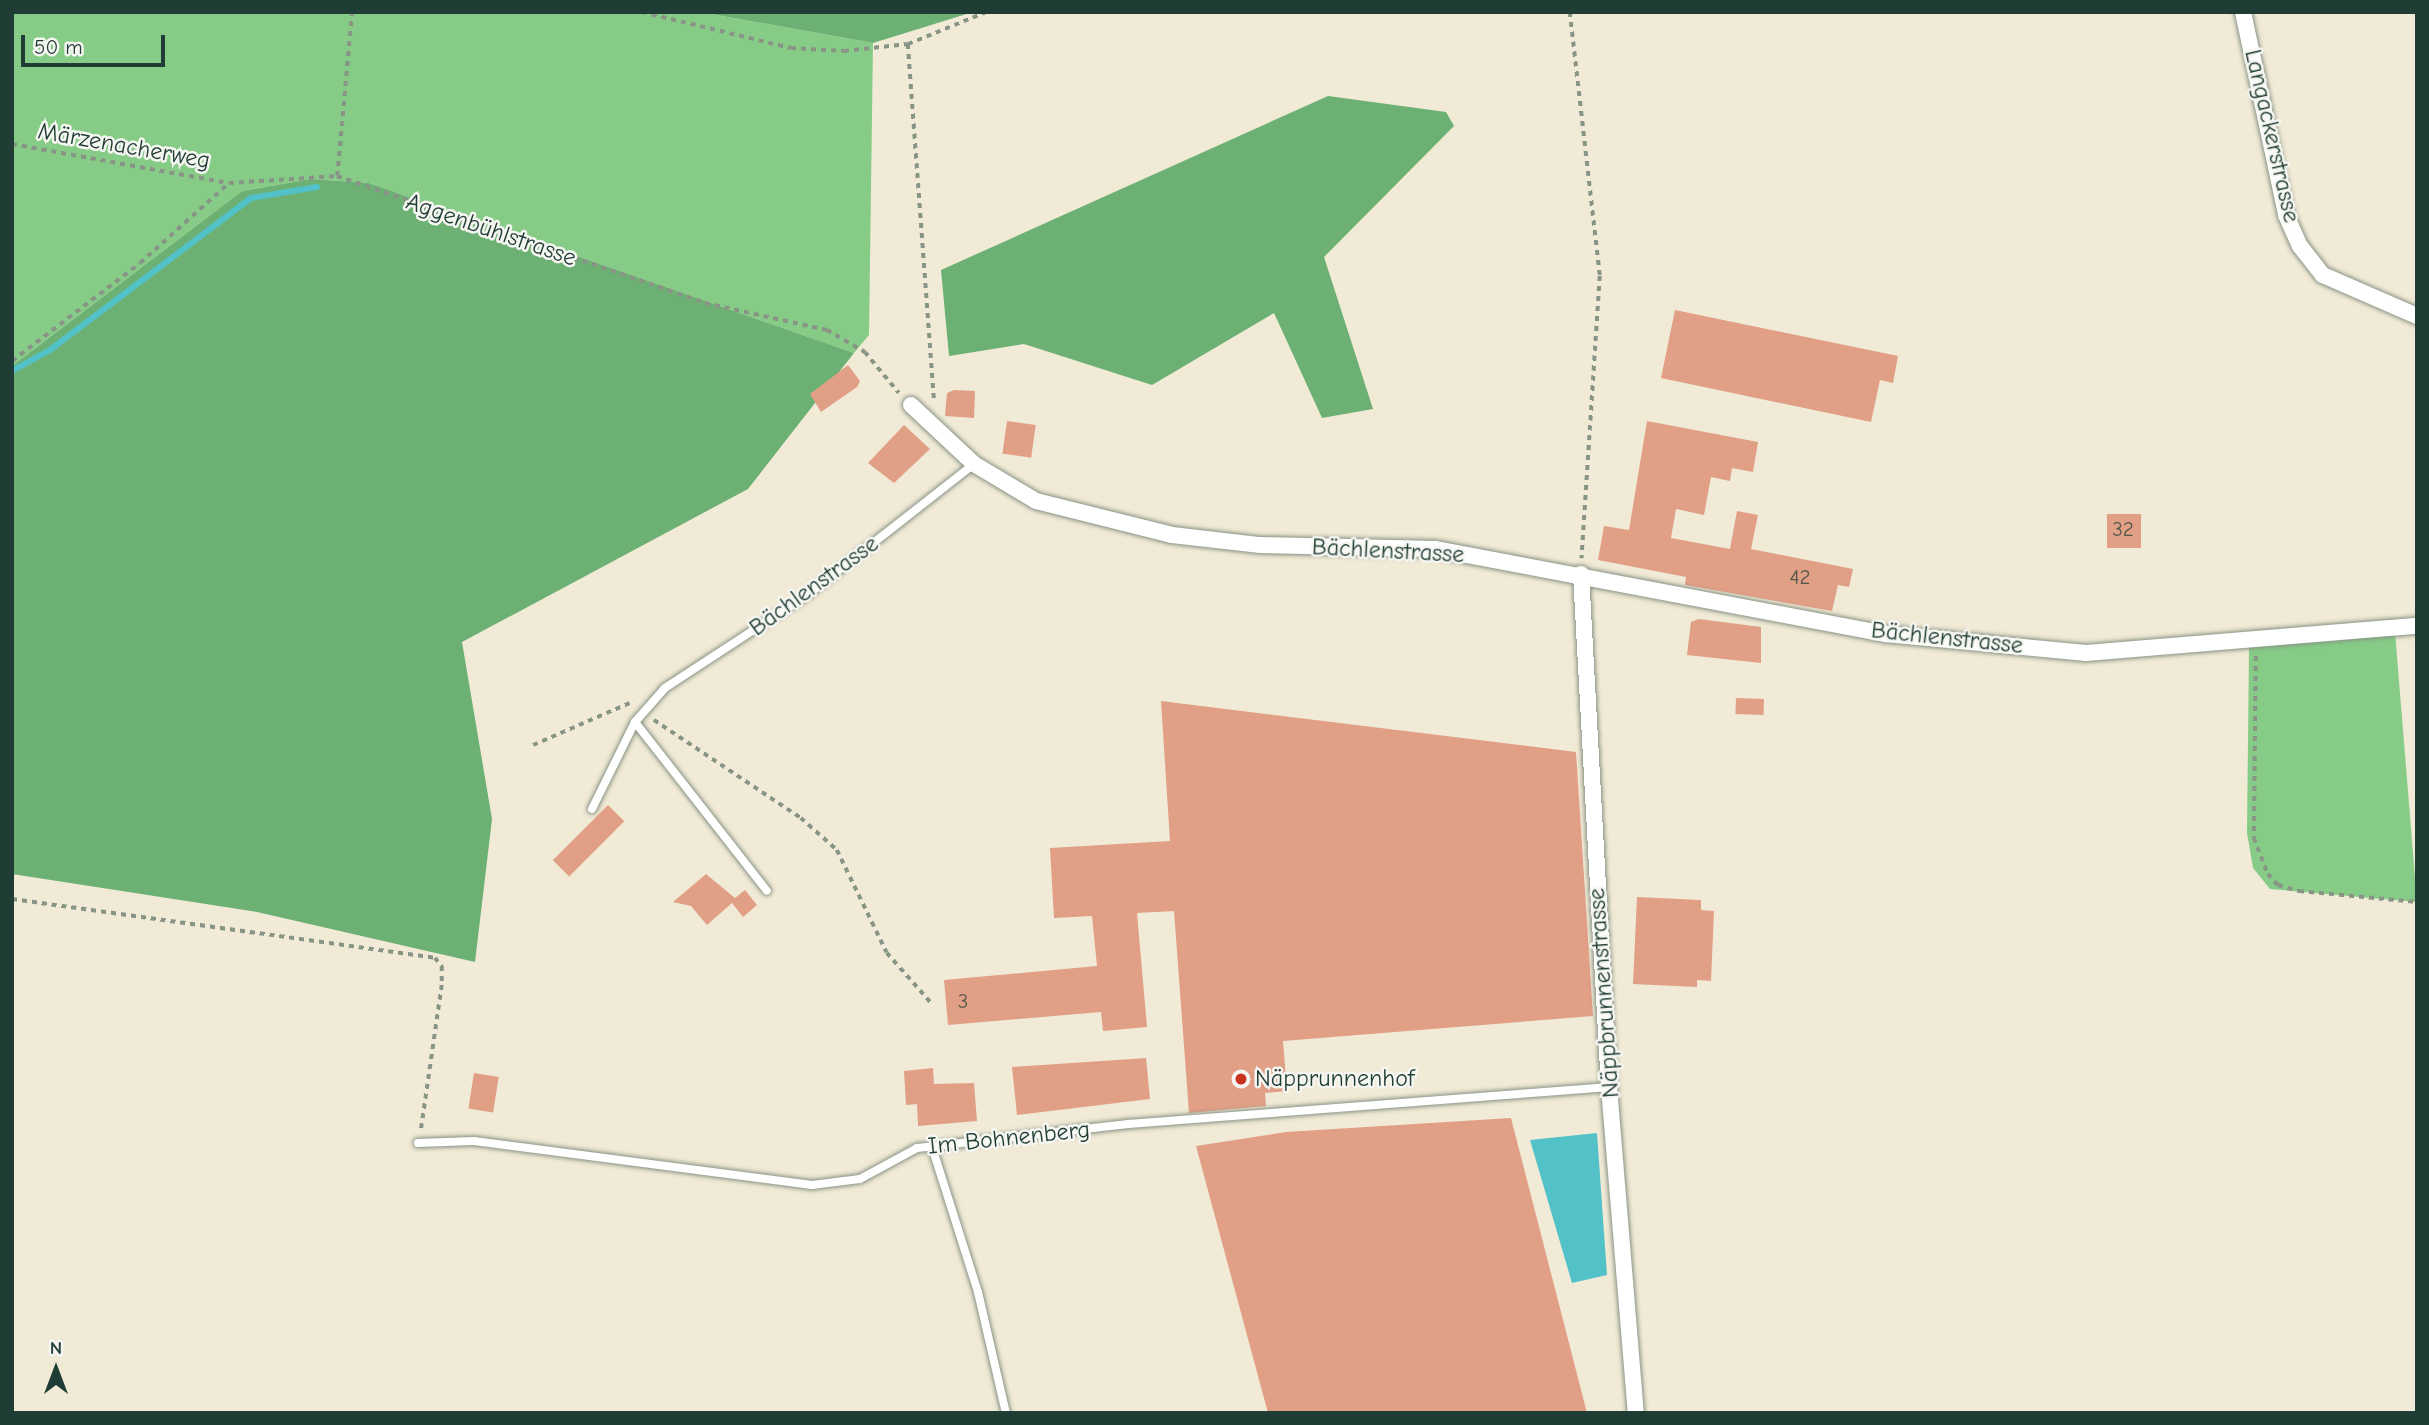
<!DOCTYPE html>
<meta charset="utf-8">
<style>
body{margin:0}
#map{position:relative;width:2429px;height:1425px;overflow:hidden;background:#f1ead6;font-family:"Comic Neue",sans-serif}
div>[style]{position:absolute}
.green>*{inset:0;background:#86cc87}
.forest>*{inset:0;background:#6cb074}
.water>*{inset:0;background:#53c2c8}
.stream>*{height:6px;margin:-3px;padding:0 3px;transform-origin:3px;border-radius:3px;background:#53c2c8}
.building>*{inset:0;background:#e19f86;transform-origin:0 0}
.path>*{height:3.5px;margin-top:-1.75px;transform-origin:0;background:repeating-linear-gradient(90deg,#889485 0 5px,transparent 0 10px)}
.roads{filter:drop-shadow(0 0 2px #889485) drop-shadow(0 0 2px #889485)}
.lane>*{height:8px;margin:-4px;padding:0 4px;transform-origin:4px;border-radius:4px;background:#fff}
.street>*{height:16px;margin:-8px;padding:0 8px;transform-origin:8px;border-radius:8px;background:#fff}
.dots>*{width:19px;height:19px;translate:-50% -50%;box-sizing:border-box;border:4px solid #f6f6f2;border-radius:50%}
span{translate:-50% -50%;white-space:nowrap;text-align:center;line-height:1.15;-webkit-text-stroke:5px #f6f6f2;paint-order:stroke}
.number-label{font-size:21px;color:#505648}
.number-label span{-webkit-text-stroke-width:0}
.street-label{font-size:24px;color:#1f3d34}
.poi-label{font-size:24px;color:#1f3d34}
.left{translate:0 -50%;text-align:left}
.frame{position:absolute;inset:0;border:14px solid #1f3d34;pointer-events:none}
.north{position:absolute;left:21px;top:1334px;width:70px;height:70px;-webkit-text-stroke:5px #f6f6f2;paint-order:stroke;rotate:0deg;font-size:19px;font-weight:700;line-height:28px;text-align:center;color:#1f3d34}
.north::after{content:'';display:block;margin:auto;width:24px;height:32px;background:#1f3d34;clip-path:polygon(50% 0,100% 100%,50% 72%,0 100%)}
.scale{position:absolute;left:21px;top:35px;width:144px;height:32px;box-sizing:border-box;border:4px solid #1f3d34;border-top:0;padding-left:9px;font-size:21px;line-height:24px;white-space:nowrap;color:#1f3d34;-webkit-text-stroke:5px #f6f6f2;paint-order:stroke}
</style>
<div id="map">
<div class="green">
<i style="clip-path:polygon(12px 12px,700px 12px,873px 43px,869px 335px,854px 353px,369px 183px,310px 179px,242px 191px,12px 366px)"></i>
<i style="clip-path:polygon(2395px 632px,2417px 902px,2270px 889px,2253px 868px,2247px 833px,2249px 647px)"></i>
</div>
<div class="forest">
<i style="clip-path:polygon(700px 12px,973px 12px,873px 43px)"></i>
<i style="clip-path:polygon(1328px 96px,1446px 112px,1454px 126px,1324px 257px,1373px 409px,1322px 418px,1274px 313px,1152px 385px,1024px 344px,949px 356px,941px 270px)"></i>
<i style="clip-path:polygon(310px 179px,369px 183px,854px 353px,748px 489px,462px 642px,492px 819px,475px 962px,257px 912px,12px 874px,12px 366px,242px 191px)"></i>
</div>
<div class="water">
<i style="clip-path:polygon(1597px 1133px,1607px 1275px,1572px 1283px,1530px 1140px)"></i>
</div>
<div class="stream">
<i style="left:12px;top:371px;width:43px;rotate:-28.9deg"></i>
<i style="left:50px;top:350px;width:252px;rotate:-37.1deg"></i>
<i style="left:251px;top:198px;width:67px;rotate:-9.5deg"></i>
</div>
<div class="building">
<i style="clip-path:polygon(1675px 310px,1898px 356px,1893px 383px,1880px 380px,1871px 422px,1661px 378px)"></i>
<i style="clip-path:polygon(848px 365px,860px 381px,857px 387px,821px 412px,810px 394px)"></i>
<i style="clip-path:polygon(954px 390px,975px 391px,974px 418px,945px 416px,947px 393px)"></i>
<i style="left:1007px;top:421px;width:29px;height:33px;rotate:8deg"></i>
<i style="clip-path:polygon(1647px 421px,1758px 442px,1753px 472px,1732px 468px,1730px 481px,1711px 477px,1704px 515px,1676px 509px,1671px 538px,1730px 549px,1737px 511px,1758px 515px,1751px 549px,1853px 569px,1849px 587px,1838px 585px,1832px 611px,1685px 585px,1686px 577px,1598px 560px,1604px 526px,1629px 530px)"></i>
<i style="clip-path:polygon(904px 425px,930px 449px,894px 483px,868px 463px)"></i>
<i style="left:2141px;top:514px;width:34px;height:34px;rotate:90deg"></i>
<i style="clip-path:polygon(1699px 619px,1761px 627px,1761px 663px,1687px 655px,1691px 622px)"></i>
<i style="left:1736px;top:698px;width:28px;height:16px;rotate:2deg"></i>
<i style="clip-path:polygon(1161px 701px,1576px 752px,1593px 1016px,1283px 1041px,1287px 1091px,1265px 1093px,1266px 1106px,1189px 1113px,1174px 911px,1137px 913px,1147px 1027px,1103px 1031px,1101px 1012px,948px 1025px,944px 980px,1097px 966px,1092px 916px,1054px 918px,1050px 848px,1170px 841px)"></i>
<i style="left:608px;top:805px;width:23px;height:78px;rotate:45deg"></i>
<i style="clip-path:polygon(706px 874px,735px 898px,745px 890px,757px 905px,743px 917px,732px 903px,707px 925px,691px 906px,673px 902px)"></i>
<i style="clip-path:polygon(1637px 897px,1701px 900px,1701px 910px,1714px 911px,1711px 981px,1697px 980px,1697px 987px,1633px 984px)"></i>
<i style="clip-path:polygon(1146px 1058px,1150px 1099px,1017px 1115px,1012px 1067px)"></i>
<i style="clip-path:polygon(933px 1068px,934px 1084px,974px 1083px,977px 1121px,918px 1126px,917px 1104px,906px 1105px,904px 1071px)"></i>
<i style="left:474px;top:1073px;width:25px;height:36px;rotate:9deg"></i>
<i style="clip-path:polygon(1511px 1118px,1587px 1413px,1268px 1413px,1196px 1146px,1286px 1132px)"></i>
</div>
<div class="path">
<i style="left:642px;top:12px;width:153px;rotate:13.6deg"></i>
<i style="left:791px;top:48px;width:53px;rotate:3.2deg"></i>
<i style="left:844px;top:51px;width:64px;rotate:-6.2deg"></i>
<i style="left:908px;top:44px;width:84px;rotate:-22.3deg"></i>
<i style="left:1570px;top:12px;width:266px;rotate:83.5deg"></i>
<i style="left:1600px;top:276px;width:283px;rotate:93.7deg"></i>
<i style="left:908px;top:44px;width:359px;rotate:85.8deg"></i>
<i style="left:12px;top:144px;width:220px;rotate:10.2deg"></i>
<i style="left:229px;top:183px;width:108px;rotate:-3.7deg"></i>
<i style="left:337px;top:176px;width:389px;rotate:19deg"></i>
<i style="left:705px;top:303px;width:125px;rotate:12.5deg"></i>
<i style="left:827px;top:330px;width:44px;rotate:30.1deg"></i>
<i style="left:865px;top:352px;width:53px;rotate:50.3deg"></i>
<i style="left:337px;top:176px;width:165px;rotate:-84.8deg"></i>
<i style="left:12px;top:361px;width:161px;rotate:-37.4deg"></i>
<i style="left:140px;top:263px;width:120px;rotate:-42deg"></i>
<i style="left:2256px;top:656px;width:182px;rotate:90.6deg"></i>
<i style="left:2254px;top:838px;width:39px;rotate:69deg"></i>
<i style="left:2268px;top:874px;width:15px;rotate:48deg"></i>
<i style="left:2278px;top:885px;width:22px;rotate:16deg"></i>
<i style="left:2299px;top:891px;width:119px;rotate:5.3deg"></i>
<i style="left:654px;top:720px;width:177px;rotate:33.7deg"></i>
<i style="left:801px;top:818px;width:48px;rotate:41.6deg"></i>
<i style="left:837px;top:850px;width:114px;rotate:64.1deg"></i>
<i style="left:887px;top:953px;width:69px;rotate:48.5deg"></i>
<i style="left:533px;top:745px;width:110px;rotate:-23.5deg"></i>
<i style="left:12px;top:899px;width:427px;rotate:7.9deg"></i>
<i style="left:435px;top:958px;width:11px;rotate:49deg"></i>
<i style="left:442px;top:966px;width:19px;rotate:90deg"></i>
<i style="left:442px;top:985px;width:147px;rotate:98.2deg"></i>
</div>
<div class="roads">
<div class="lane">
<i style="left:635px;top:722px;width:214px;rotate:52deg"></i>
<i style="left:592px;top:809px;width:97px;rotate:-63.7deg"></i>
<i style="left:635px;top:722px;width:45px;rotate:-48.6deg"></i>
<i style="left:665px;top:688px;width:170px;rotate:-33.2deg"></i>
<i style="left:807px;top:595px;width:212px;rotate:-38.1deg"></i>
<i style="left:418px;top:1143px;width:56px;rotate:-2deg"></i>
<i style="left:474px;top:1141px;width:341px;rotate:7.4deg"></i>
<i style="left:812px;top:1185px;width:48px;rotate:-7.1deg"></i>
<i style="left:860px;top:1179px;width:65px;rotate:-28.5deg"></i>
<i style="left:917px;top:1148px;width:213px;rotate:-6.5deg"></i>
<i style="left:1129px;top:1124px;width:481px;rotate:-4.4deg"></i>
<i style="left:932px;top:1147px;width:152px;rotate:72.4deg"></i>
<i style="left:978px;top:1292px;width:124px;rotate:77deg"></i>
</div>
<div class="street">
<i style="left:2243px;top:12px;width:208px;rotate:78deg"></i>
<i style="left:2286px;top:215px;width:34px;rotate:66deg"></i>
<i style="left:2300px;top:246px;width:37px;rotate:52deg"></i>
<i style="left:2323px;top:275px;width:103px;rotate:23.6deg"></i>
<i style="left:911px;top:405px;width:86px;rotate:43.1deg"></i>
<i style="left:974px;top:464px;width:72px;rotate:30.8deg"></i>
<i style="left:1036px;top:501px;width:140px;rotate:14deg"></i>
<i style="left:1172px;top:535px;width:89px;rotate:6.5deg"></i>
<i style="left:1260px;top:545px;width:176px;rotate:1.3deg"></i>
<i style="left:1436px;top:549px;width:458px;rotate:10.7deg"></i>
<i style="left:1886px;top:634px;width:201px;rotate:5.4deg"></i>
<i style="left:2086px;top:653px;width:332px;rotate:-4.7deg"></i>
<i style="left:1581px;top:574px;width:514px;rotate:86.88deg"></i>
<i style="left:1609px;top:1087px;width:327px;rotate:85.3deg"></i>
</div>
</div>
<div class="dots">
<i style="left:1241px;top:1079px;background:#c8321e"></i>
</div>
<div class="number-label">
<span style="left:2123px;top:529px">32</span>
<span style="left:1800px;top:577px">42</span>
<span style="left:963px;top:1001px">3</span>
</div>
<div class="street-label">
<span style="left:2272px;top:136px;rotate:77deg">Langackerstrasse</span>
<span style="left:124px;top:146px;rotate:10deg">Märzenacherweg</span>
<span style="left:491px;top:230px;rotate:19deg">Aggenbühlstrasse</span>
<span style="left:1388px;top:551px;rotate:3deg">Bächlenstrasse</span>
<span style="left:814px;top:586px;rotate:-36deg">Bächlenstrasse</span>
<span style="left:1947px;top:638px;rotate:6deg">Bächlenstrasse</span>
<span style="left:1604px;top:993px;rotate:-94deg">Näppbrunnenstrasse</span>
<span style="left:1009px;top:1138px;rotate:-6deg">Im Bohnenberg</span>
</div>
<div class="poi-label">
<span class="left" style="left:1255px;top:1079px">Näpprunnenhof</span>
</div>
<div class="frame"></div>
<div class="north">N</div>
<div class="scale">50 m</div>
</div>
